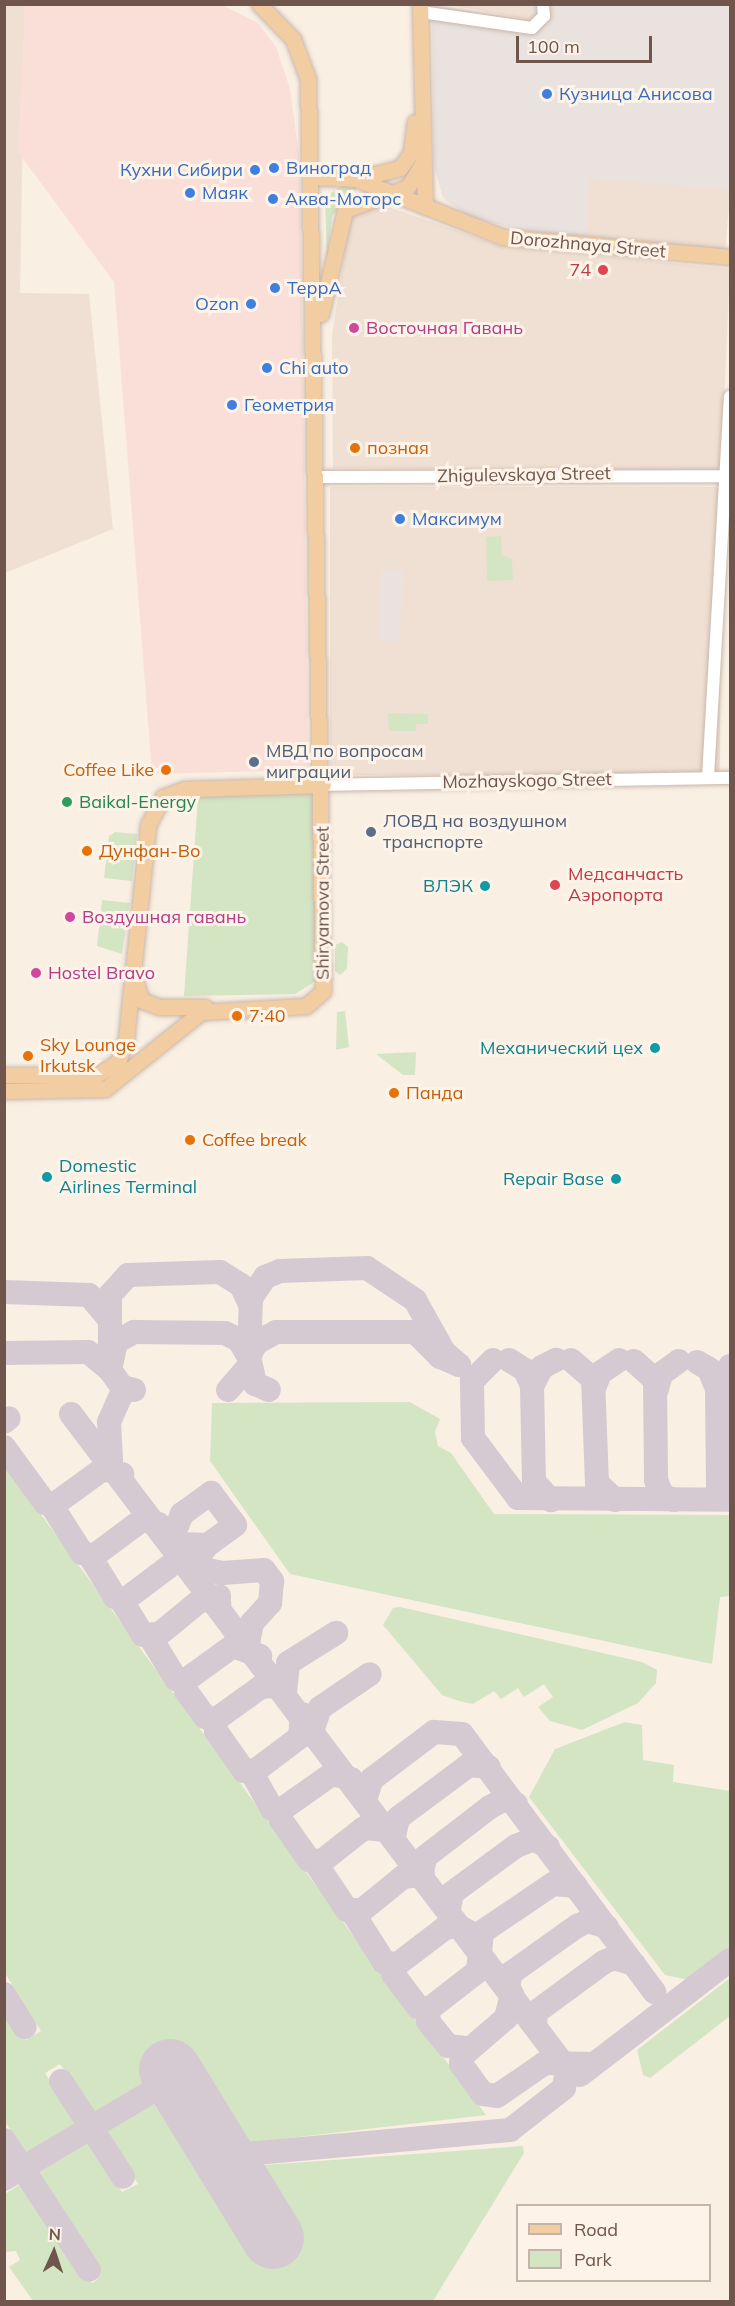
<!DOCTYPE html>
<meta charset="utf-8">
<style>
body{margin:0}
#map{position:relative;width:735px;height:2306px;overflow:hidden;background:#f9efe3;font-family:Mulish,sans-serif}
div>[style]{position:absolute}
.residential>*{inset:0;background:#f0e0d3;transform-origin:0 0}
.commercial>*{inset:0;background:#f9dfd8}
.industrial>*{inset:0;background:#e9e2de;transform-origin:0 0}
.green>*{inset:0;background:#d4e5c4}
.taxiway>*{height:24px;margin:-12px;padding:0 12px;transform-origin:12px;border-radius:12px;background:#d5cad2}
.runway>*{height:62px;margin:-31px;padding:0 31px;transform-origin:31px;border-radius:31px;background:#d5cad2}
.roads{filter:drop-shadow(0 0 2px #c9b6ab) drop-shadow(0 0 2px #c9b6ab)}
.minor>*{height:12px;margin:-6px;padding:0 6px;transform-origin:6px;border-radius:6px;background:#fff}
.major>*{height:15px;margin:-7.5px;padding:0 7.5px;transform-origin:7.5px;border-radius:7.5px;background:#f2cda2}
.dots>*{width:16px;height:16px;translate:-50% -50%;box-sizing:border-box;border:3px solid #fdf3e9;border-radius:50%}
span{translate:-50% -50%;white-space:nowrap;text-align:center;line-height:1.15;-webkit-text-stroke:6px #fdf3e9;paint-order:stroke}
.shop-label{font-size:18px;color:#366cbe}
.left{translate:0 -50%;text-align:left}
.right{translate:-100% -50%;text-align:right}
.street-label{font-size:18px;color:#6f554c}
.health-label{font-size:18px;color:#be3a42}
.hotel-label{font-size:18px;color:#b23c85}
.food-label{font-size:18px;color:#c56008}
.service-label{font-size:18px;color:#4e5e75}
.leisure-label{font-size:18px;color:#27864d}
.culture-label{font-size:18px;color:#0d838f}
.frame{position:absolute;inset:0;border:6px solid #6f554c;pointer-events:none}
.legend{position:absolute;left:516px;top:2204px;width:195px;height:78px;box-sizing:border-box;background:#fdf3e9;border:2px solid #c4b4aa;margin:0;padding:8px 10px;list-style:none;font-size:18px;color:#6f554c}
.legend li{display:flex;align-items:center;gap:12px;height:30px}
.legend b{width:30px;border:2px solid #c4b4aa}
.north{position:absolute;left:24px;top:2222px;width:60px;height:60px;-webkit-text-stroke:4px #fdf3e9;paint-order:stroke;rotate:3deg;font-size:16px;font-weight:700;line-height:24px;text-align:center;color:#6f554c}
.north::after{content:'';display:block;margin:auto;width:21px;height:27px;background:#6f554c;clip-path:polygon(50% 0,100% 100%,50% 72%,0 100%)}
.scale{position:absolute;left:516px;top:36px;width:136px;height:27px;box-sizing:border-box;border:3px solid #6f554c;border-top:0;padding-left:8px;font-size:18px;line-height:21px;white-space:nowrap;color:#6f554c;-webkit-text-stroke:4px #fdf3e9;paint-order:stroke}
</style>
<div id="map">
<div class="residential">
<i style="clip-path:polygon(25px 4px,20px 293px,89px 294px,113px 529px,5px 573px,4px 5px)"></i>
<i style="clip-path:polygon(449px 5px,530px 5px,530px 20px)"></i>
<i style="left:589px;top:177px;width:142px;height:62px;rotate:5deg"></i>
<i style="clip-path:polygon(377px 203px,501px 246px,730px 269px,721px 470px,333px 468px,332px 335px,350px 219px)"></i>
<i style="left:330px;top:487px;width:390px;height:288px"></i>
</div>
<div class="commercial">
<i style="clip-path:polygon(25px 5px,222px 5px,258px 23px,276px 47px,290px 89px,300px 163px,308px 770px,152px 774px,114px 282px,18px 152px)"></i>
</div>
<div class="industrial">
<i style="clip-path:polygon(432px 5px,530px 20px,530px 5px,730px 5px,730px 190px,589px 178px,587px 239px,542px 235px,470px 217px,443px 198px,434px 166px)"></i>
<i style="left:382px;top:570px;width:21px;height:71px;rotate:3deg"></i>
</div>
<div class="green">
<i style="clip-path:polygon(346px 183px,359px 186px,332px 216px,327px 262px,325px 197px)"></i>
<i style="clip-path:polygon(501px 536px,502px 555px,512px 559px,513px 580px,487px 581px,486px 537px)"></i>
<i style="clip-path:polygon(388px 713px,428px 714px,428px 724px,416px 724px,416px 731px,389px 731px)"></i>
<i style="clip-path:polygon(317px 793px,319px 979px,295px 994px,184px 996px,198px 797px)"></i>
<i style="clip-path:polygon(115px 832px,137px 834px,132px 881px,104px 878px,109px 836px)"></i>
<i style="clip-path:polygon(102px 900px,130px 903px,122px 954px,97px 946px)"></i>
<i style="clip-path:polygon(342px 942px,348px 947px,347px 969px,340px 975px,335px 971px,335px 945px)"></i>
<i style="clip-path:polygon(345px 1011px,349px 1047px,336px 1050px,337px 1012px)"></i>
<i style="clip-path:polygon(416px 1052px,415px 1075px,403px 1075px,376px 1054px)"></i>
<i style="clip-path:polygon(410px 1402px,440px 1419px,435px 1432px,438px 1446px,451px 1453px,494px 1514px,730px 1515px,730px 1596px,720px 1597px,712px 1664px,290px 1574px,210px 1461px,212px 1403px)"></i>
<i style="clip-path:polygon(5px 1466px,486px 2115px,239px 2144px,173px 2042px,154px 2053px,169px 2077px,97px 2119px,60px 2064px,45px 2073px,81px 2129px,31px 2161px,4px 2120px,5px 2006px,26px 2040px,41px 2031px,5px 1973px)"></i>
<i style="clip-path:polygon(400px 1607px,642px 1662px,657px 1670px,656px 1683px,638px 1703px,582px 1730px,550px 1721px,538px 1707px,553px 1697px,544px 1684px,524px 1697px,518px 1688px,501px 1699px,494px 1691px,473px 1704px,459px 1701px,442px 1695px,383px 1625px,393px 1608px)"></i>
<i style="clip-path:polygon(625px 1722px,642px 1725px,643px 1760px,674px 1765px,673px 1782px,730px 1791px,730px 1948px,689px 1980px,665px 1975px,529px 1797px,555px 1749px)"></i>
<i style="clip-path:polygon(730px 1978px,730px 2016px,650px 2078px,643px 2075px,637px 2050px)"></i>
<i style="clip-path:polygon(155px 2102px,165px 2102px,258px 2249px,268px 2252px,290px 2238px,291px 2229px,252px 2166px,523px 2146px,524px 2153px,433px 2301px,33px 2301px,9px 2267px,20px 2260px,16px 2251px,5px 2252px,5px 2194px,25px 2181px,92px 2283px,97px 2280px,98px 2271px,37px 2173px,89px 2141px,122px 2192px,138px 2184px,105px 2132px)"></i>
</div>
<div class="taxiway">
<i style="left:4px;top:1292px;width:85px;rotate:2deg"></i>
<i style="left:89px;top:1295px;width:31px;rotate:50deg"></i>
<i style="left:4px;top:1353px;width:84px;rotate:-0.7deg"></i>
<i style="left:88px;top:1352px;width:28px;rotate:39deg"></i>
<i style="left:110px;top:1354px;width:59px;rotate:-90deg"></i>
<i style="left:110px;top:1295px;width:27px;rotate:-48deg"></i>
<i style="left:128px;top:1275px;width:92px;rotate:-1.9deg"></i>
<i style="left:220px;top:1272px;width:25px;rotate:32deg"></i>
<i style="left:241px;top:1285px;width:21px;rotate:65deg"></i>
<i style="left:249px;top:1357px;width:59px;rotate:-88.1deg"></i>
<i style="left:251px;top:1298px;width:25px;rotate:-56deg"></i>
<i style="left:265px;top:1277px;width:16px;rotate:-22deg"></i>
<i style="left:280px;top:1271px;width:87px;rotate:-2deg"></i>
<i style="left:367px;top:1268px;width:58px;rotate:33.7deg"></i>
<i style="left:415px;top:1300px;width:60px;rotate:60.9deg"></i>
<i style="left:444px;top:1352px;width:20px;rotate:41deg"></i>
<i style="left:459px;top:1365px;width:21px;rotate:-157deg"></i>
<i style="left:440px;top:1357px;width:35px;rotate:-135deg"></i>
<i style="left:415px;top:1332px;width:139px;rotate:180deg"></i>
<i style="left:276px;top:1332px;width:23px;rotate:151deg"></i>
<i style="left:256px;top:1343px;width:16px;rotate:117deg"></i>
<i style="left:249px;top:1357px;width:28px;rotate:77deg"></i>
<i style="left:255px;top:1384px;width:15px;rotate:23deg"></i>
<i style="left:493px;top:1360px;width:30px;rotate:135deg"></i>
<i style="left:472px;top:1381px;width:57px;rotate:89deg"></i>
<i style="left:473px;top:1438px;width:75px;rotate:53.1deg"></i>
<i style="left:518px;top:1498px;width:212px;rotate:0.5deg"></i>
<i style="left:509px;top:1360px;width:19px;rotate:32deg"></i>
<i style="left:525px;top:1370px;width:17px;rotate:66deg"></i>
<i style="left:532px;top:1386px;width:96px;rotate:88.8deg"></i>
<i style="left:534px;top:1482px;width:25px;rotate:47deg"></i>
<i style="left:571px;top:1360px;width:29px;rotate:41deg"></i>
<i style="left:593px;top:1379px;width:104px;rotate:87.8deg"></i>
<i style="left:597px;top:1483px;width:25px;rotate:43deg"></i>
<i style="left:634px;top:1361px;width:28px;rotate:42deg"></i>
<i style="left:655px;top:1380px;width:100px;rotate:89.4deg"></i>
<i style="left:656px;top:1480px;width:16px;rotate:68deg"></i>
<i style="left:662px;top:1495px;width:13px;rotate:23deg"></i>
<i style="left:697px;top:1362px;width:14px;rotate:30deg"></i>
<i style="left:709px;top:1369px;width:22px;rotate:68deg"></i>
<i style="left:730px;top:1366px;width:26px;rotate:119deg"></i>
<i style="left:717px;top:1389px;width:97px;rotate:89.4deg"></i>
<i style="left:718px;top:1486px;width:18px;rotate:47deg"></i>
<i style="left:532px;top:1386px;width:21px;rotate:-62deg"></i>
<i style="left:542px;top:1367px;width:16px;rotate:-27deg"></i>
<i style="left:595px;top:1386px;width:14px;rotate:-69deg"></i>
<i style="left:600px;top:1373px;width:23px;rotate:-34deg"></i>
<i style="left:657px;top:1389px;width:16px;rotate:-75deg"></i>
<i style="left:661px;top:1374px;width:22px;rotate:-36deg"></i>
<i style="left:134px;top:1390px;width:12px;rotate:-166deg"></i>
<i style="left:122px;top:1387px;width:21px;rotate:-125deg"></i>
<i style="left:110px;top:1370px;width:29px;rotate:-78deg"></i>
<i style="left:116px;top:1342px;width:21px;rotate:-29deg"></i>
<i style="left:134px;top:1332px;width:91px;rotate:0.6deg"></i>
<i style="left:225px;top:1333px;width:16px;rotate:27deg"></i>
<i style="left:239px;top:1340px;width:20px;rotate:60deg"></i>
<i style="left:228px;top:1390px;width:32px;rotate:-49deg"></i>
<i style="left:71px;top:1414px;width:822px;rotate:52.87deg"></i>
<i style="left:567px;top:2069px;width:19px;rotate:99deg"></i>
<i style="left:564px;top:2088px;width:68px;rotate:142.1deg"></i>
<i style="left:510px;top:2130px;width:288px;rotate:174.8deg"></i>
<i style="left:4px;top:1422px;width:6px;rotate:-39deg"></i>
<i style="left:4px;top:1447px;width:69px;rotate:53.8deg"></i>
<i style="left:45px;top:1503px;width:8px"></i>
<i style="left:111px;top:1460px;width:38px;rotate:-93deg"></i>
<i style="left:109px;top:1422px;width:30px;rotate:-66deg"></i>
<i style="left:207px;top:1545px;width:28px;rotate:-178deg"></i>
<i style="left:179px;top:1544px;width:10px;rotate:-127deg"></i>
<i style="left:173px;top:1536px;width:24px;rotate:-68deg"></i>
<i style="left:182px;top:1514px;width:36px;rotate:-36deg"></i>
<i style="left:211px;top:1493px;width:40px;rotate:53deg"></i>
<i style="left:235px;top:1525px;width:34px;rotate:144deg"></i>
<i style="left:207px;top:1545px;width:27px;rotate:124deg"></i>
<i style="left:192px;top:1567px;width:32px;rotate:11deg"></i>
<i style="left:223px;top:1573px;width:41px;rotate:-4.2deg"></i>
<i style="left:264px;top:1570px;width:14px;rotate:54deg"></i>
<i style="left:272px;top:1581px;width:22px;rotate:95deg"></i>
<i style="left:270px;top:1603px;width:27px;rotate:132deg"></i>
<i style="left:252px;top:1623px;width:20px;rotate:101deg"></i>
<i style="left:92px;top:1555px;width:10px;rotate:-169deg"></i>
<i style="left:82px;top:1553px;width:56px;rotate:-122.6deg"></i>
<i style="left:52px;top:1506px;width:63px;rotate:-36deg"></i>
<i style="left:103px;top:1469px;width:20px;rotate:15deg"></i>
<i style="left:123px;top:1600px;width:9px;rotate:-159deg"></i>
<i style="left:115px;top:1597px;width:46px;rotate:-121.6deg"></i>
<i style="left:91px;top:1558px;width:64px;rotate:-36.7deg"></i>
<i style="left:142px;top:1520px;width:17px;rotate:13deg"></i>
<i style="left:156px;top:1634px;width:13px;rotate:176deg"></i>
<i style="left:143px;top:1635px;width:39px;rotate:-122deg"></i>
<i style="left:122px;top:1602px;width:66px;rotate:-37deg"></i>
<i style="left:175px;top:1562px;width:15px;rotate:11deg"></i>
<i style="left:186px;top:1680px;width:10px;rotate:-174deg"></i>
<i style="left:176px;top:1679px;width:46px;rotate:-121.6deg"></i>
<i style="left:152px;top:1640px;width:65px;rotate:-39.4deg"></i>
<i style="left:202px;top:1599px;width:18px;rotate:16deg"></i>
<i style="left:219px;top:1604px;width:8px;rotate:-90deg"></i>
<i style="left:302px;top:1714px;width:23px;rotate:95deg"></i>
<i style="left:300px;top:1737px;width:60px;rotate:143.1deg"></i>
<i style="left:252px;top:1773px;width:41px;rotate:60.9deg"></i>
<i style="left:272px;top:1809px;width:9px;rotate:6deg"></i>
<i style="left:281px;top:1810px;width:62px;rotate:-35.2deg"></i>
<i style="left:332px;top:1774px;width:20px;rotate:15deg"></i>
<i style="left:215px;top:1720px;width:10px;rotate:-163deg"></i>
<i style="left:205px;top:1717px;width:32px;rotate:-126deg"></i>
<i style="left:186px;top:1691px;width:11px;rotate:-90deg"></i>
<i style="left:186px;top:1680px;width:58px;rotate:-35.9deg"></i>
<i style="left:233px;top:1646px;width:29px;rotate:20deg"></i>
<i style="left:313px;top:1729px;width:22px;rotate:-72deg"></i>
<i style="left:320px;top:1708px;width:60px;rotate:-34.2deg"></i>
<i style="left:255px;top:1770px;width:11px;rotate:175deg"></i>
<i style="left:244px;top:1771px;width:49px;rotate:-125deg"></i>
<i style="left:216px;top:1731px;width:11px;rotate:-95deg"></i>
<i style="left:215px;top:1720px;width:57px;rotate:-35.7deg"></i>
<i style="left:261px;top:1687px;width:16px;rotate:-4deg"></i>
<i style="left:277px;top:1686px;width:10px;rotate:37deg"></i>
<i style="left:285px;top:1692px;width:29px;rotate:-84deg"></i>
<i style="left:288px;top:1663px;width:57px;rotate:-32deg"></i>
<i style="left:365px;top:1799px;width:21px;rotate:-71deg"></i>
<i style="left:372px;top:1779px;width:78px;rotate:-37.2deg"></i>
<i style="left:434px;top:1732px;width:28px;rotate:4deg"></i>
<i style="left:462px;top:1734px;width:322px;rotate:53.3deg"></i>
<i style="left:281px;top:1810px;width:10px;rotate:90deg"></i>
<i style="left:281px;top:1820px;width:49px;rotate:55deg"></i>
<i style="left:309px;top:1860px;width:10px;rotate:6deg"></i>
<i style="left:394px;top:1836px;width:18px;rotate:-77deg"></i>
<i style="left:398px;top:1818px;width:89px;rotate:-36.7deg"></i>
<i style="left:469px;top:1765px;width:20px;rotate:6deg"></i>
<i style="left:422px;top:1873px;width:16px;rotate:-79deg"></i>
<i style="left:425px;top:1857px;width:82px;rotate:-37.6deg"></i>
<i style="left:490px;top:1807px;width:17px;rotate:-28deg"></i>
<i style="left:505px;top:1799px;width:12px;rotate:24deg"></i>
<i style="left:449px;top:1909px;width:16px;rotate:-79deg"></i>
<i style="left:452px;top:1893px;width:79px;rotate:-36.3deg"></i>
<i style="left:516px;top:1846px;width:18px;rotate:-22deg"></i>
<i style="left:533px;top:1839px;width:17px;rotate:28deg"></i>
<i style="left:358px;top:1910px;width:11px;rotate:180deg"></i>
<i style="left:347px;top:1910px;width:54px;rotate:-123.7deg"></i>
<i style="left:317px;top:1865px;width:60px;rotate:-38.2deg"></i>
<i style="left:364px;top:1828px;width:25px;rotate:5deg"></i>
<i style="left:396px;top:1964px;width:12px;rotate:-171deg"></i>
<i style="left:384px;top:1962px;width:54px;rotate:-122.2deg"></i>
<i style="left:355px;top:1916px;width:62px;rotate:-39.1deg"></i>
<i style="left:403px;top:1877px;width:20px;rotate:-6deg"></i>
<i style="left:508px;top:1988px;width:15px;rotate:-79deg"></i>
<i style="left:511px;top:1973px;width:81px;rotate:-35.5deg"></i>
<i style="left:577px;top:1926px;width:12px;rotate:-24deg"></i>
<i style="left:588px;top:1921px;width:20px;rotate:18deg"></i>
<i style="left:4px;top:1994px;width:39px;rotate:58deg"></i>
<i style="left:512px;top:1994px;width:25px;rotate:104deg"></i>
<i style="left:506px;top:2018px;width:58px;rotate:139.2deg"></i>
<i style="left:462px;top:2056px;width:8px;rotate:97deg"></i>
<i style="left:461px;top:2064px;width:37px;rotate:54deg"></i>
<i style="left:483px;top:2094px;width:14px;rotate:8deg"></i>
<i style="left:497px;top:2096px;width:58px;rotate:-34.5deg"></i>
<i style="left:545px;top:2063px;width:47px;rotate:1.2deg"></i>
<i style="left:429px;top:2009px;width:11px;rotate:-170deg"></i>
<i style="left:418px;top:2007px;width:41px;rotate:-127.1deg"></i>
<i style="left:393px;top:1974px;width:8px;rotate:-76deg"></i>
<i style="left:395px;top:1966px;width:63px;rotate:-37.2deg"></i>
<i style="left:445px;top:1928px;width:13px;rotate:-9deg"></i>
<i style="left:458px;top:1926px;width:15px;rotate:28deg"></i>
<i style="left:535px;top:2024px;width:12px;rotate:-85deg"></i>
<i style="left:536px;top:2012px;width:84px;rotate:-36.3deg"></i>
<i style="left:604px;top:1962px;width:11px;rotate:-22deg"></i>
<i style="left:614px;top:1958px;width:21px;rotate:17deg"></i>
<i style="left:465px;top:2048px;width:17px;rotate:-173deg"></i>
<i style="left:448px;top:2046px;width:32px;rotate:-129deg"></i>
<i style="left:428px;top:2021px;width:12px;rotate:-85deg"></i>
<i style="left:429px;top:2009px;width:62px;rotate:-37.8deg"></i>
<i style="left:478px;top:1971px;width:39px;rotate:-84deg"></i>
<i style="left:482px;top:1932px;width:86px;rotate:-34.1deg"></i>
<i style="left:553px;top:1884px;width:23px;rotate:5deg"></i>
<i style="left:580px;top:2075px;width:189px;rotate:-37.5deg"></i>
<i style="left:61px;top:2081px;width:114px;rotate:57.1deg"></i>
<i style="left:4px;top:2140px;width:155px;rotate:56.8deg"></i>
<i style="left:4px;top:2179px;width:199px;rotate:-30.6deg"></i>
</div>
<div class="runway">
<i style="left:170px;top:2070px;width:197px;rotate:58.5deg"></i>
</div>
<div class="roads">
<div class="minor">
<i style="left:421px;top:12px;width:112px;rotate:8.2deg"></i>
<i style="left:532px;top:28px;width:17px;rotate:-45deg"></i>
<i style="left:544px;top:16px;width:12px;rotate:-95deg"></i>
<i style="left:318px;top:477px;width:412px;rotate:-0.1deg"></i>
<i style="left:708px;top:777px;width:381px;rotate:-86.7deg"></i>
<i style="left:323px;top:785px;width:407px;rotate:-1deg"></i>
</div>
<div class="major">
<i style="left:420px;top:4px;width:203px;rotate:88.6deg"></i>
<i style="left:312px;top:177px;width:44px;rotate:2.6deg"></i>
<i style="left:356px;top:179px;width:158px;rotate:21.5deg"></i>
<i style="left:503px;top:237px;width:228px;rotate:5deg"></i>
<i style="left:356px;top:179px;width:45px;rotate:-14deg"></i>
<i style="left:400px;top:168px;width:19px;rotate:-54deg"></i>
<i style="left:411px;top:153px;width:31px;rotate:-83deg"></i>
<i style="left:321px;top:314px;width:107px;rotate:-77deg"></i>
<i style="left:345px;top:210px;width:67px;rotate:-20.1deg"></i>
<i style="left:408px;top:187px;width:29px;rotate:-59deg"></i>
<i style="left:135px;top:980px;width:21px;rotate:73deg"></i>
<i style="left:141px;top:1000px;width:19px;rotate:21deg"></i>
<i style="left:159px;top:1007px;width:46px"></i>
<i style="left:4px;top:1075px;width:93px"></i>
<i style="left:97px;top:1075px;width:25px;rotate:-32deg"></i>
<i style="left:118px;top:1062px;width:24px;rotate:-71deg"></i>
<i style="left:126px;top:1039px;width:215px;rotate:-84.1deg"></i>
<i style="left:148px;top:825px;width:32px;rotate:-62deg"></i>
<i style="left:163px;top:797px;width:23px;rotate:-20deg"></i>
<i style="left:185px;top:789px;width:138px;rotate:-1.7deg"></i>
<i style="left:4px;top:1091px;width:101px;rotate:-1.1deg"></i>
<i style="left:105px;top:1089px;width:123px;rotate:-38.7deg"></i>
<i style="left:201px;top:1012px;width:105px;rotate:-3.3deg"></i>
<i style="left:306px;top:1006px;width:23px;rotate:-41deg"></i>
<i style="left:323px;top:991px;width:912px;rotate:-90.94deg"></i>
<i style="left:308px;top:79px;width:43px;rotate:-110.6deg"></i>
<i style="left:293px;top:39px;width:49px;rotate:-134.2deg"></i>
</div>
</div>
<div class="dots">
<i style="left:547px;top:94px;background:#3f7fe0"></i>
<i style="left:274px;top:168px;background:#3f7fe0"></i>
<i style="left:255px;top:170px;background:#3f7fe0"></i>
<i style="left:190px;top:193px;background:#3f7fe0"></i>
<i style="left:273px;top:199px;background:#3f7fe0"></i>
<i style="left:603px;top:270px;background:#e0444e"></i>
<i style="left:275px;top:288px;background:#3f7fe0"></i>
<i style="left:251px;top:304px;background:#3f7fe0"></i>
<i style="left:354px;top:328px;background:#d1479c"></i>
<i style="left:267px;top:368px;background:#3f7fe0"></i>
<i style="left:232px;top:405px;background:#3f7fe0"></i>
<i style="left:355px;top:448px;background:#e8710a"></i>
<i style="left:400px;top:519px;background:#3f7fe0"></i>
<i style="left:254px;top:762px;background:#5c6f8a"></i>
<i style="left:166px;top:770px;background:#e8710a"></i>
<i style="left:67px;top:802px;background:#2e9e5b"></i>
<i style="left:371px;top:832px;background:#5c6f8a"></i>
<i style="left:87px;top:851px;background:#e8710a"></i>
<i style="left:555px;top:885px;background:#e0444e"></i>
<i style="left:485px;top:886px;background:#0f9aa8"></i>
<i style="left:70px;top:917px;background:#d1479c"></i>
<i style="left:36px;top:973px;background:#d1479c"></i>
<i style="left:237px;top:1016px;background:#e8710a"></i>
<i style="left:655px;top:1048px;background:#0f9aa8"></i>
<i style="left:28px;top:1056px;background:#e8710a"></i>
<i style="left:394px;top:1093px;background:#e8710a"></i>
<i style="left:190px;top:1140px;background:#e8710a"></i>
<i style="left:47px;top:1177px;background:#0f9aa8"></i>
<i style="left:616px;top:1179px;background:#0f9aa8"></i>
</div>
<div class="shop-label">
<span class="left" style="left:559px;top:94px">Кузница Анисова</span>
<span class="left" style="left:286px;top:168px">Виноград</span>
<span class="right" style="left:243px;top:170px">Кухни Сибири</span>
<span class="left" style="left:202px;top:193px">Маяк</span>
<span class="left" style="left:285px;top:199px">Аква-Моторс</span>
<span class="left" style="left:287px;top:288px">ТеррА</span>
<span class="right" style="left:239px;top:304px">Ozon</span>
<span class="left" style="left:279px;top:368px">Chi auto</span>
<span class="left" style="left:244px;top:405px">Геометрия</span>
<span class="left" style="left:412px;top:519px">Максимум</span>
</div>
<div class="street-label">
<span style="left:588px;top:245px;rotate:5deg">Dorozhnaya Street</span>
<span style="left:524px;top:475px;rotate:-1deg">Zhigulevskaya Street</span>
<span style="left:527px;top:781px;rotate:-1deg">Mozhayskogo Street</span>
<span style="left:323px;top:903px;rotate:-90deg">Shiryamova Street</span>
</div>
<div class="health-label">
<span class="right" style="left:591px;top:270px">74</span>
<span class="left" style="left:568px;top:885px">Медсанчасть<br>Аэропорта</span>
</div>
<div class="hotel-label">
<span class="left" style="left:366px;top:328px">Восточная Гавань</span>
<span class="left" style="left:82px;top:917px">Воздушная гавань</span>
<span class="left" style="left:48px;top:973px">Hostel Bravo</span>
</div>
<div class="food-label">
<span class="left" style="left:367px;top:448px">позная</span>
<span class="right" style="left:154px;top:770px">Coffee Like</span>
<span class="left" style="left:99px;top:851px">Дунфан-Во</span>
<span class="left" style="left:249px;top:1016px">7:40</span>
<span class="left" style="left:40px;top:1056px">Sky Lounge<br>Irkutsk</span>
<span class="left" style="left:406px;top:1093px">Панда</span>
<span class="left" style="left:202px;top:1140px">Coffee break</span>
</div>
<div class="service-label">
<span class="left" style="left:266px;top:762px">МВД по вопросам<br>миграции</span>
<span class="left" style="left:383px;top:832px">ЛОВД на воздушном<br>транспорте</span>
</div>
<div class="leisure-label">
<span class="left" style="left:79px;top:802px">Baikal-Energy</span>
</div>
<div class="culture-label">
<span class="right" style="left:473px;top:886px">ВЛЭК</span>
<span class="right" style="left:643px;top:1048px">Механический цех</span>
<span class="left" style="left:59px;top:1177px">Domestic<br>Airlines Terminal</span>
<span class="right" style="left:604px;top:1179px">Repair Base</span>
</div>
<div class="frame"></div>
<ul class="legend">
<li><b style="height:8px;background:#f2cda2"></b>Road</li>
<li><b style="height:16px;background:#d4e5c4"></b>Park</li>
</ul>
<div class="north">N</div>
<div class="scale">100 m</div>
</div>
